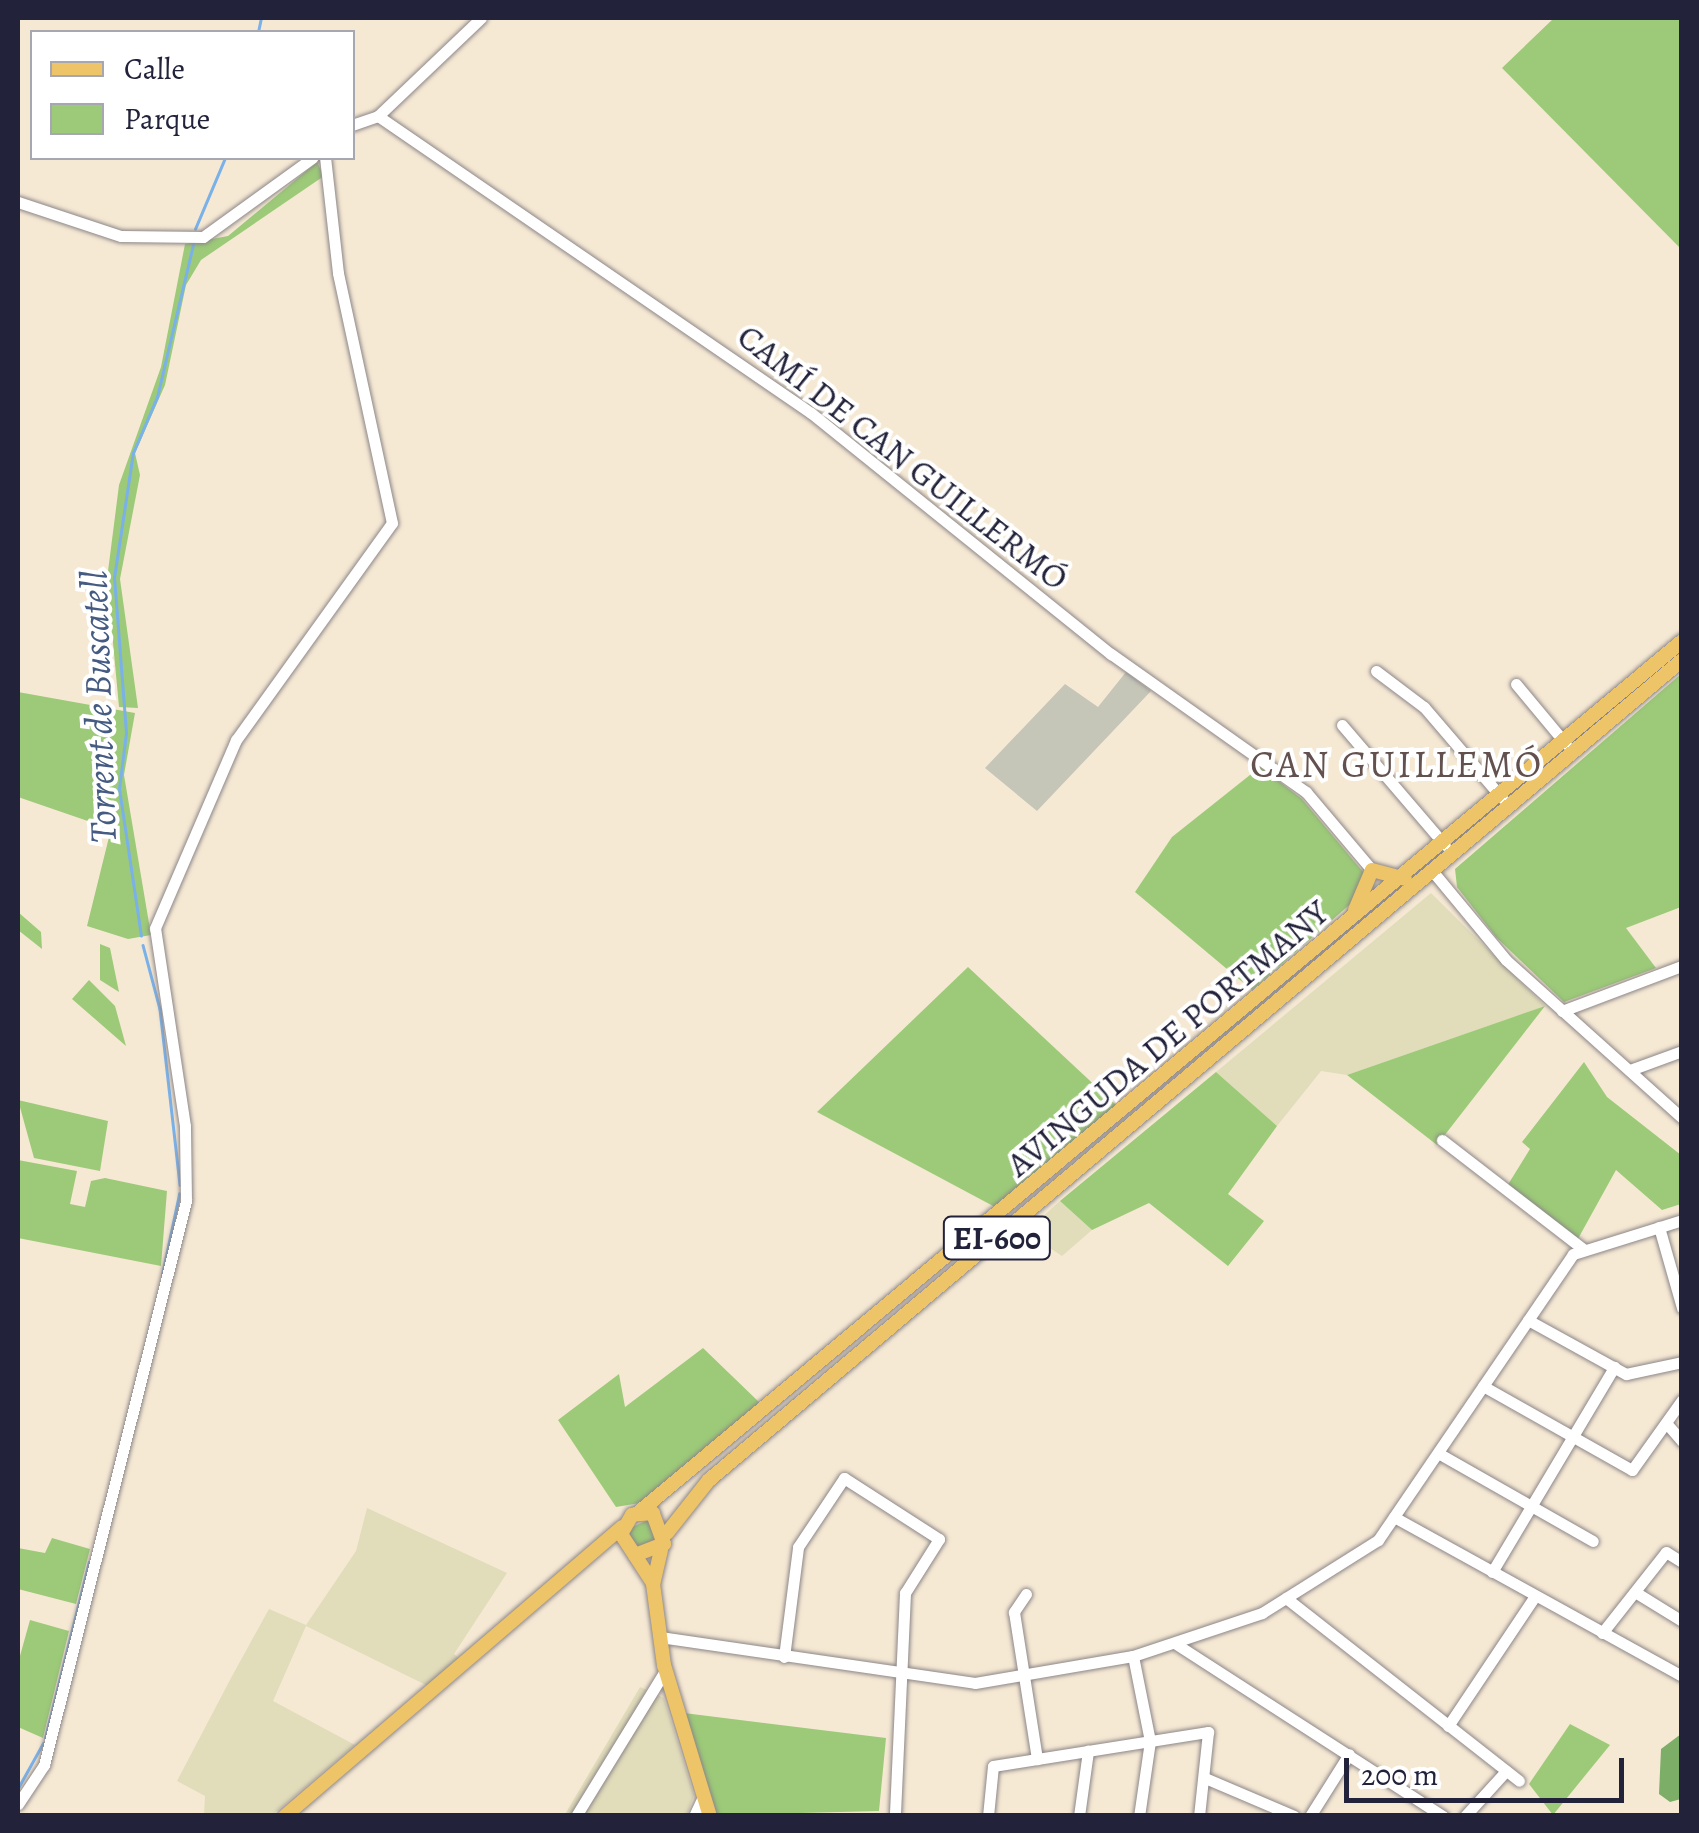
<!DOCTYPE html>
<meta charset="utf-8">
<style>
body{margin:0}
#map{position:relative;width:1699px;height:1833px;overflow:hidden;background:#f6e9d4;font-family:Alegreya,serif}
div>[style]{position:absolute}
.built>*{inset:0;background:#e1dcba}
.industrial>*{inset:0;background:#c5c5b8}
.green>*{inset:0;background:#9cca78}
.forest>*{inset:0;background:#7dae68}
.stream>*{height:2.5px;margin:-1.25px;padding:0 1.25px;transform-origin:1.25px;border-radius:1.25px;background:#7ab1e9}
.roads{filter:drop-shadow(0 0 2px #8c8688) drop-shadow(0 0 2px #8c8688)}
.minor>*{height:11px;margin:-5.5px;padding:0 5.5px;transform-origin:5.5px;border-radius:5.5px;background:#fff}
.major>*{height:14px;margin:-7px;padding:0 7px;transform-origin:7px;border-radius:7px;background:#eec469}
span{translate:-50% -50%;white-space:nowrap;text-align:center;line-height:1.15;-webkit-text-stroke:8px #fff;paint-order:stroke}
.shield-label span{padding:2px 8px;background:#fff;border:2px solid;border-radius:8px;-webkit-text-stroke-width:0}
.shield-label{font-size:32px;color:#22223b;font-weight:700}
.street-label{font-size:35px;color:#22223b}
.water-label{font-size:38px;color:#455b81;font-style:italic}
.neighbourhood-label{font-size:38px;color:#62514e;letter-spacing:2.5px}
.frame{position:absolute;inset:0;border:20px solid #22223b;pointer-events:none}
.legend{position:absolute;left:30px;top:30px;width:325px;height:130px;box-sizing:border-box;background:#fff;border:2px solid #a7a7b1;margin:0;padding:12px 18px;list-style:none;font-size:30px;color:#22223b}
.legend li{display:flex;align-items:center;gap:20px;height:50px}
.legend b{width:50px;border:2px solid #a7a7b1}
.scale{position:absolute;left:1344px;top:1758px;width:280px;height:45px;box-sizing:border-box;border:5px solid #22223b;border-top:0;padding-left:12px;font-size:30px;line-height:35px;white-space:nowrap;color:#22223b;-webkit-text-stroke:8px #fff;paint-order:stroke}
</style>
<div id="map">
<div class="built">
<i style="clip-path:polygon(1431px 893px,1545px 1006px,1347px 1075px,1321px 1071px,1277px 1126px,1216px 1072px)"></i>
<i style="clip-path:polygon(1060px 1201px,1092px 1230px,1062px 1256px,1026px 1232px)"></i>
<i style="clip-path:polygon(367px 1508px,507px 1573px,454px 1654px,461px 1660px,428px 1686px,306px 1626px,273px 1701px,355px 1745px,272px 1815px,204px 1815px,205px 1796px,177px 1781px,231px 1678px,269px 1609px,306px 1625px,356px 1551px)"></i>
<i style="clip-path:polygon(640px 1687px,664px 1698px,694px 1795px,687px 1815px,564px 1816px)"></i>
</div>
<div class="industrial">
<i style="clip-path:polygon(1126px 672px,1151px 691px,1037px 811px,985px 768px,1065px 684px,1098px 707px)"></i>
</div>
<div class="green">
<i style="clip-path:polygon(1554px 18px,1681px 18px,1681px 249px,1502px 68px)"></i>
<i style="clip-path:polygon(317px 162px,324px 176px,201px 260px,186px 285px,165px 385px,135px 453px,140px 475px,120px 579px,138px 708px,119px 707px,107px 579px,119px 485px,161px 367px,185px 244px,228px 236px)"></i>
<i style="clip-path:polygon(1681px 674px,1681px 907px,1626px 928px,1656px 968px,1564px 1002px,1496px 937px,1457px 887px,1455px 869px)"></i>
<i style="clip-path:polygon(18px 692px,135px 713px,124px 775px,151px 935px,128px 939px,87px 926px,111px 829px,18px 797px)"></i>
<i style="clip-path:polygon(1260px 767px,1302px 799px,1364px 873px,1355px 900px,1252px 990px,1135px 892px,1172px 837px)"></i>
<i style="clip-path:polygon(18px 912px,41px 932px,42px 949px,18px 930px)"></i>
<i style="clip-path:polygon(100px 944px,110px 948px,119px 992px,100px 980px)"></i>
<i style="clip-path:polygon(968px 967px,1117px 1106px,995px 1207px,817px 1112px)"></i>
<i style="clip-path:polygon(89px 980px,115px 1006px,126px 1046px,72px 999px)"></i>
<i style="clip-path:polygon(1545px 1006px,1437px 1145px,1347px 1075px)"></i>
<i style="clip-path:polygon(1584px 1062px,1607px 1097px,1681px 1155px,1681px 1204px,1662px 1210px,1616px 1170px,1574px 1246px,1504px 1191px,1530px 1149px,1522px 1142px)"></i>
<i style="clip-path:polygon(1216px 1072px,1277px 1126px,1228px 1194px,1264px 1221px,1228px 1266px,1149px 1203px,1092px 1230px,1060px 1201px)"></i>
<i style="clip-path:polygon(18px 1100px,108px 1121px,100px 1171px,34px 1158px)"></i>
<i style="clip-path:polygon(18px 1160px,77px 1171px,70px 1204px,85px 1207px,91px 1181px,105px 1178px,167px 1191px,161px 1266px,18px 1238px)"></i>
<i style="clip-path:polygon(703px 1348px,760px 1403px,640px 1503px,616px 1507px,558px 1420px,619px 1374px,625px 1407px)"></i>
<i style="clip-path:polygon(650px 1519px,660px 1531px,652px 1550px,630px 1545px,628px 1529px)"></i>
<i style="clip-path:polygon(52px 1538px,90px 1549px,76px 1604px,18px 1589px,18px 1548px,45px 1553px)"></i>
<i style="clip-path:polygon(30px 1620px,69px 1631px,43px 1738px,18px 1727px,18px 1663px)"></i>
<i style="clip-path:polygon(684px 1713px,886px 1738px,879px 1811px,717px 1815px)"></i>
<i style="clip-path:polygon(1570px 1724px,1610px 1745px,1553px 1815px,1529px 1784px)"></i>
</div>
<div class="forest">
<i style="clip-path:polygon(1681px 1734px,1681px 1799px,1670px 1802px,1659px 1794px,1661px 1749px)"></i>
</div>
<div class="stream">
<i style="left:258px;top:32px;width:14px;rotate:-78deg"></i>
<i style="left:195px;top:229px;width:77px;rotate:-67.1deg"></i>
<i style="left:141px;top:936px;width:149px;rotate:-98.5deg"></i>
<i style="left:119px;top:789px;width:56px;rotate:-82.9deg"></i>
<i style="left:126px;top:733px;width:155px;rotate:-94.4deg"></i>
<i style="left:114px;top:578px;width:126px;rotate:-81.4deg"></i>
<i style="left:133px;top:453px;width:61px;rotate:-66.8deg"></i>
<i style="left:157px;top:397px;width:156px;rotate:-76.7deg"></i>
<i style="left:143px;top:945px;width:66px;rotate:75.1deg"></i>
<i style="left:160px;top:1009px;width:177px;rotate:83.5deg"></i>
<i style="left:162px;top:1275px;width:83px;rotate:-78.1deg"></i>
<i style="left:45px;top:1738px;width:181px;rotate:-76deg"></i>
<i style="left:18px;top:1788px;width:51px;rotate:-60.9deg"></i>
</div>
<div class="roads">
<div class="minor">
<i style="left:378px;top:116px;width:525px;rotate:34.45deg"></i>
<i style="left:811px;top:413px;width:385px;rotate:38.8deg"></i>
<i style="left:1111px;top:654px;width:239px;rotate:35.3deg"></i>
<i style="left:1306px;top:792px;width:102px;rotate:49.8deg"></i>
<i style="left:352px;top:125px;width:28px;rotate:-19deg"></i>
<i style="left:378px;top:116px;width:142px;rotate:-43.6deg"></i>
<i style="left:18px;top:202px;width:108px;rotate:18.3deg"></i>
<i style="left:121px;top:236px;width:82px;rotate:0.7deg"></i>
<i style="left:203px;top:237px;width:135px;rotate:-35.9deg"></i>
<i style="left:1376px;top:671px;width:60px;rotate:36.9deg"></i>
<i style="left:1424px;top:707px;width:120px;rotate:49.4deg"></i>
<i style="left:1516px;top:684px;width:78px;rotate:50.2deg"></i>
<i style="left:1342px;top:725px;width:158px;rotate:49.4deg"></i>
<i style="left:1434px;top:873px;width:113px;rotate:50.4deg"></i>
<i style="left:1506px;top:960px;width:237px;rotate:41.9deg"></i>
<i style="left:1562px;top:1011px;width:128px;rotate:-20.6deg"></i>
<i style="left:1630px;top:1070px;width:55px;rotate:-20.1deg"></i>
<i style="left:1442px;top:1140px;width:178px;rotate:37.7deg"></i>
<i style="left:1659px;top:1227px;width:84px;rotate:74.1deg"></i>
<i style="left:1528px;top:1320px;width:112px;rotate:28.9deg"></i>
<i style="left:1626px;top:1374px;width:57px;rotate:-12.1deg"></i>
<i style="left:1483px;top:1386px;width:171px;rotate:29.4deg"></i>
<i style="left:1632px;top:1470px;width:86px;rotate:-54.5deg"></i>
<i style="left:1667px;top:1424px;width:23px;rotate:49deg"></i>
<i style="left:1438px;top:1453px;width:178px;rotate:29.6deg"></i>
<i style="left:1394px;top:1517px;width:329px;rotate:28.9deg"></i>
<i style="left:1492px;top:1572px;width:239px;rotate:-59.2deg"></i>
<i style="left:1635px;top:1592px;width:55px;rotate:31.7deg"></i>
<i style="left:1026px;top:1594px;width:22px;rotate:124deg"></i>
<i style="left:1014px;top:1612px;width:149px;rotate:81.1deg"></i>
<i style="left:1286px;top:1598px;width:296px;rotate:38.1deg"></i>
<i style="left:1602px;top:1633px;width:103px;rotate:-51.7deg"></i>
<i style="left:1666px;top:1552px;width:19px;rotate:32deg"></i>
<i style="left:660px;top:1637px;width:318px;rotate:8.3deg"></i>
<i style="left:975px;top:1683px;width:160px;rotate:-9.7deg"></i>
<i style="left:1133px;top:1656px;width:136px;rotate:-18.4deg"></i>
<i style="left:1262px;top:1613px;width:137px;rotate:-32.2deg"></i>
<i style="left:1378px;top:1540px;width:346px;rotate:-55.7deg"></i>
<i style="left:1573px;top:1254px;width:114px;rotate:-17.3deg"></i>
<i style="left:1176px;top:1644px;width:318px;rotate:32.8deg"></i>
<i style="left:1133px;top:1656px;width:87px;rotate:78.7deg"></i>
<i style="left:1150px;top:1741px;width:76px;rotate:98.3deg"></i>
<i style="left:784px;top:1657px;width:111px;rotate:-82.7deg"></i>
<i style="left:798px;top:1547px;width:83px;rotate:-56.3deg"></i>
<i style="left:844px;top:1478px;width:113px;rotate:32.7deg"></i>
<i style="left:939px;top:1539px;width:64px;rotate:122.2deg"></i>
<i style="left:905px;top:1593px;width:223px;rotate:92.6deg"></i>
<i style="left:1448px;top:1726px;width:156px;rotate:-56.2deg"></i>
<i style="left:1205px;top:1778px;width:97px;rotate:23.1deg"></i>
<i style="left:18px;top:1804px;width:47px;rotate:-56.3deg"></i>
<i style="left:44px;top:1765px;width:582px;rotate:-75.87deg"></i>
<i style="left:186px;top:1201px;width:75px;rotate:-90.8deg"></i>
<i style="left:185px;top:1126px;width:200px;rotate:-98.6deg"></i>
<i style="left:155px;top:928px;width:205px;rotate:-66.7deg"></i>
<i style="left:236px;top:740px;width:267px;rotate:-54.3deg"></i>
<i style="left:392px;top:523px;width:256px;rotate:-102.2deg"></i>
<i style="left:338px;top:273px;width:116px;rotate:-96.4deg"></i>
<i style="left:576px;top:1816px;width:170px;rotate:-58.5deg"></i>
<i style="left:694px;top:1816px;width:21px;rotate:-65deg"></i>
<i style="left:988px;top:1816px;width:50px;rotate:-84.3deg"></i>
<i style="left:993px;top:1766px;width:218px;rotate:-9deg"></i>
<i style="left:1208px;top:1732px;width:84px;rotate:96.1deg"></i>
<i style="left:1079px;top:1816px;width:66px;rotate:-82.1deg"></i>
<i style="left:1310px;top:1816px;width:73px;rotate:-57.8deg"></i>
<i style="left:1465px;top:1816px;width:61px;rotate:-47.7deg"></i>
</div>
<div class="major">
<i style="left:1355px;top:910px;width:43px;rotate:-67deg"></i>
<i style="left:1372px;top:870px;width:34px;rotate:15deg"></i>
<i style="left:639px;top:1512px;width:1359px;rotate:-39.86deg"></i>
<i style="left:667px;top:1533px;width:68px;rotate:-51.6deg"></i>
<i style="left:709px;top:1480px;width:1272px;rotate:-40.12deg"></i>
<i style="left:661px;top:1550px;width:35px;rotate:103deg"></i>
<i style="left:653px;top:1584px;width:82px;rotate:82.3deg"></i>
<i style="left:664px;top:1665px;width:158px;rotate:73.1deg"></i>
<i style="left:635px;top:1555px;width:31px;rotate:-21deg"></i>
<i style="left:664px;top:1544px;width:33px;rotate:-110deg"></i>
<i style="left:653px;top:1513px;width:21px;rotate:175deg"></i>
<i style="left:632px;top:1515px;width:22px;rotate:120deg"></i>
<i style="left:621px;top:1534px;width:59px;rotate:56.9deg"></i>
<i style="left:285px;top:1816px;width:444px;rotate:-40.6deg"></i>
</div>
</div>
<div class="shield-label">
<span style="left:997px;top:1238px">EI-600</span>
</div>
<div class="street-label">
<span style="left:903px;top:457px;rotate:38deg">CAMÍ DE CAN GUILLERMÓ</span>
<span style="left:1167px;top:1038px;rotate:-40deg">AVINGUDA DE PORTMANY</span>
</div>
<div class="water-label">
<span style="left:99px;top:707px;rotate:-92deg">Torrent de Buscatell</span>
</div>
<div class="neighbourhood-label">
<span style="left:1397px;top:765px">CAN GUILLEMÓ</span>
</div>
<div class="frame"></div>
<ul class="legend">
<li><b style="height:12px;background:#eec469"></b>Calle</li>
<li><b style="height:28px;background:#9cca78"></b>Parque</li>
</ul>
<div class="scale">200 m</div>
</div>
